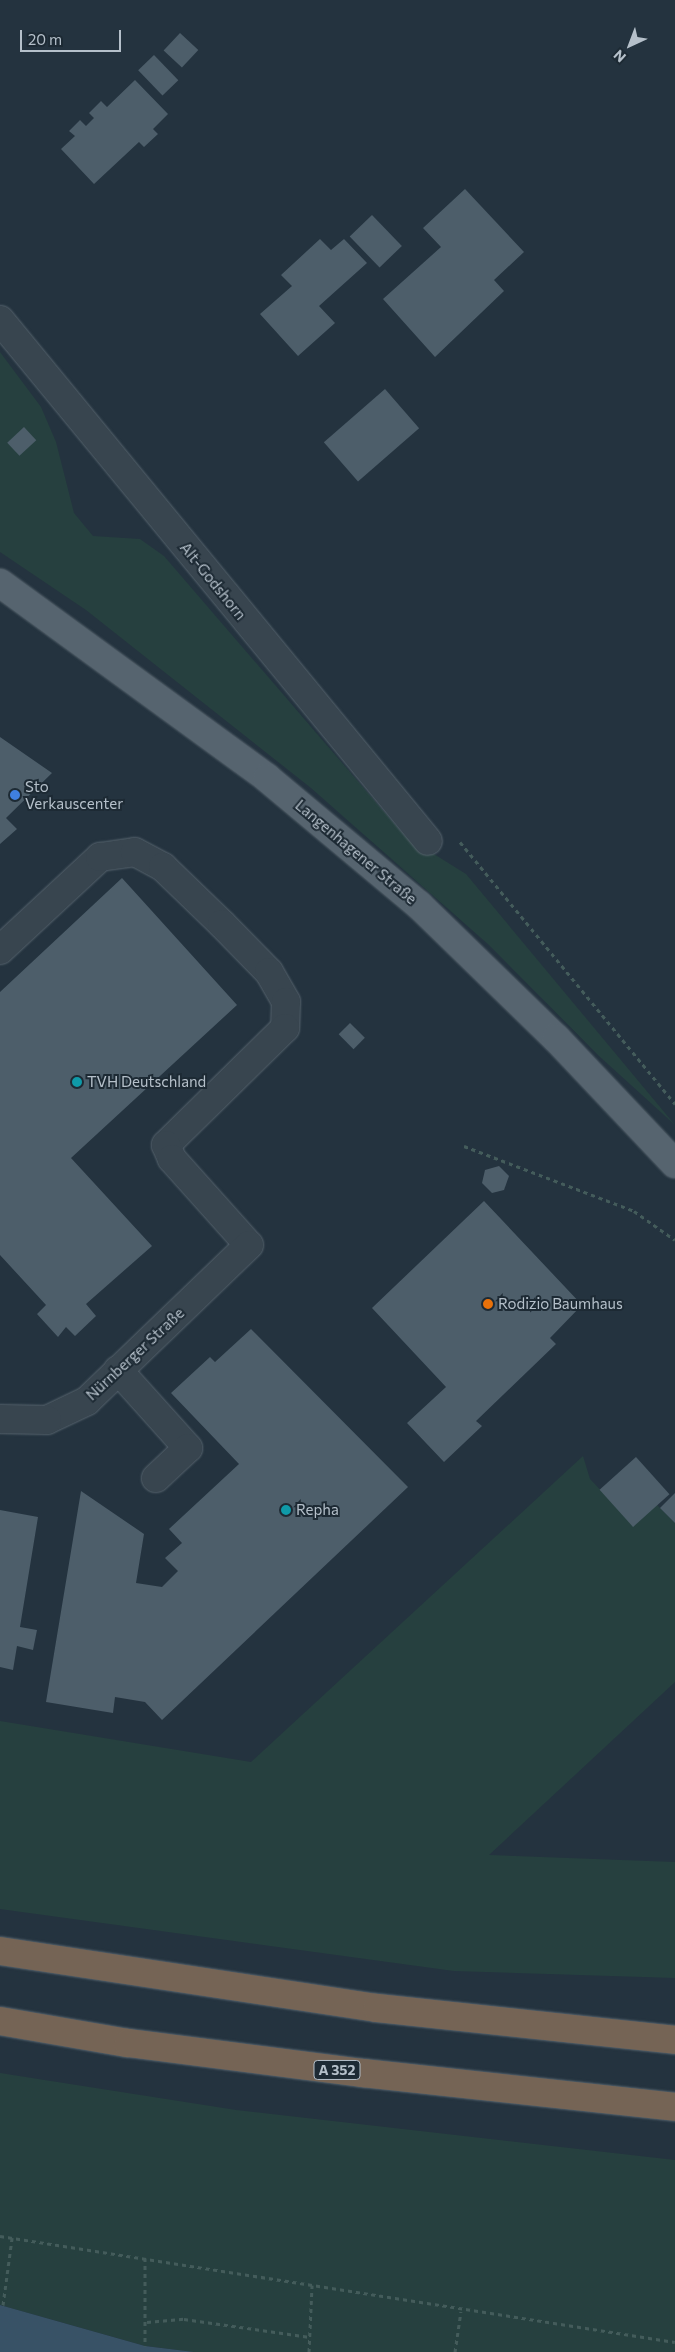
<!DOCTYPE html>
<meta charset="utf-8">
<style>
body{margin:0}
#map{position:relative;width:675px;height:2352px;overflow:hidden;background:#24333f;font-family:Commissioner,sans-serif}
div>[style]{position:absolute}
.green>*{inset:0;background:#26403f}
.water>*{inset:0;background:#385266}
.building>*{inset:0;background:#4d5e6a;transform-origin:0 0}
.path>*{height:3px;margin-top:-1.5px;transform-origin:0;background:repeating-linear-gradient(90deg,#445c5b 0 4px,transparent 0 8px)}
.roads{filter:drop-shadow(0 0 1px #56636d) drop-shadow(0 0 1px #56636d)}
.minor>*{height:28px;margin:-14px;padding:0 14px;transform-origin:14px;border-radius:14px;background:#38454f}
.major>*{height:28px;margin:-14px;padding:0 14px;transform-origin:14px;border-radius:14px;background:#56646f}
.highway>*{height:28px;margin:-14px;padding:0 14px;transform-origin:14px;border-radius:14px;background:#756455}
.dots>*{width:14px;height:14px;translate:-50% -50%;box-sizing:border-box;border:2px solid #1d2a34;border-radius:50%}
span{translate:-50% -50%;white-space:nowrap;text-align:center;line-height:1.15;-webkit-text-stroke:4px #1d2a34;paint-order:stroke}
.shield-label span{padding:1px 4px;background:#1d2a34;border:1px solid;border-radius:4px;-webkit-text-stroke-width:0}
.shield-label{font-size:14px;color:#b5c0ca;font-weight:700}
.street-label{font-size:15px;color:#b5c0ca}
.poi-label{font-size:15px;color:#b5c0ca}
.left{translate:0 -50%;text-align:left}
.north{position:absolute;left:605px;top:20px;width:50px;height:50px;-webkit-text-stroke:4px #1d2a34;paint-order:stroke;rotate:223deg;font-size:14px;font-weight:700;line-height:20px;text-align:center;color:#b5c0ca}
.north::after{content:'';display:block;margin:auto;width:18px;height:22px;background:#b5c0ca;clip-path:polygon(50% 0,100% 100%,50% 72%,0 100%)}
.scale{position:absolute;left:20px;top:30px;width:101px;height:22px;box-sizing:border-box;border:2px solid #b5c0ca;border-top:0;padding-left:6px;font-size:15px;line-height:18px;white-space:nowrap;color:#b5c0ca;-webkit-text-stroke:4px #1d2a34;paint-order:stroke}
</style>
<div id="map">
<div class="green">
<i style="clip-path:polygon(0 352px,41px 407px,56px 442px,74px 513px,93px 536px,140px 539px,164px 556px,405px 836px,466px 874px,675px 1125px,599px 1056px,489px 945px,311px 788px,86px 610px,0 552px)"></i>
<i style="clip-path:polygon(583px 1456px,590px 1479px,634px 1525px,657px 1505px,675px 1523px,675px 1682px,489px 1855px,675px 1862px,675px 1978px,454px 1971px,0 1909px,0 1721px,251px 1762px)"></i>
<i style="clip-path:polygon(0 2073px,236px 2110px,675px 2160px,675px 2352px,194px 2352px,145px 2346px,0 2305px)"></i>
</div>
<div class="water">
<i style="clip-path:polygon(0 2305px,145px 2346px,194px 2352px,0 2352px)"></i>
</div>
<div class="building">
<i style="left:180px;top:33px;width:25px;height:24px;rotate:43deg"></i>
<i style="left:154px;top:55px;width:35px;height:22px;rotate:46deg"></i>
<i style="clip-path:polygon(135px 80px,168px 114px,153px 129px,158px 134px,144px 147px,139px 142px,94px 184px,61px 149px,75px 136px,69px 131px,80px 120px,86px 126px,94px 118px,89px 113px,101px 101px,107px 107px)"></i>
<i style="clip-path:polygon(465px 189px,524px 252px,494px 280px,504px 291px,435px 357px,383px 299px,441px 247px,423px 228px)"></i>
<i style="left:372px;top:215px;width:43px;height:31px;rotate:46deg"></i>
<i style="clip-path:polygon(320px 239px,331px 250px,344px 239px,367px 263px,319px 306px,335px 323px,298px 356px,260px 314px,292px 286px,281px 275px)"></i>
<i style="left:385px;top:389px;width:52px;height:81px;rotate:49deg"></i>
<i style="left:24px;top:427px;width:18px;height:23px;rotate:47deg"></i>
<i style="clip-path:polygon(0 737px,52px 773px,6px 818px,17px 829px,0 844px)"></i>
<i style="clip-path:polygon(122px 878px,237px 1005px,71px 1158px,152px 1246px,86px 1304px,96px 1316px,75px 1336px,66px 1327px,58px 1337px,37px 1314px,46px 1305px,0 1255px,0 992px)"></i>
<i style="left:350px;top:1023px;width:21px;height:16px;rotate:45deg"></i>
<i style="clip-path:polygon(499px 1166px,509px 1176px,504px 1190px,492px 1193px,482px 1183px,485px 1170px)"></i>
<i style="clip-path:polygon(484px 1201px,582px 1305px,550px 1338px,556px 1344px,476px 1421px,482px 1426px,444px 1462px,407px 1423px,446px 1387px,372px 1308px)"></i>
<i style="clip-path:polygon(251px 1329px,408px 1487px,162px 1720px,145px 1702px,115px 1697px,113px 1713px,46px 1702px,81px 1491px,144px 1534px,136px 1583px,162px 1587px,178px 1571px,165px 1558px,182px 1543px,169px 1529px,239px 1464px,171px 1393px,210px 1357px,215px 1362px)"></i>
<i style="left:636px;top:1457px;width:50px;height:49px;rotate:48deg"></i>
<i style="clip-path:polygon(675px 1493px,675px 1523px,660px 1508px)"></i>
<i style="clip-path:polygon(0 1510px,38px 1517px,20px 1627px,37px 1630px,33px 1650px,17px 1646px,13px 1670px,0 1667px)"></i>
</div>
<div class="path">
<i style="left:460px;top:842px;width:339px;rotate:50.6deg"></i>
<i style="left:464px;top:1146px;width:182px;rotate:20.9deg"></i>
<i style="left:634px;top:1211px;width:50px;rotate:35.3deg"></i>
<i style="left:0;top:2236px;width:683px;rotate:8.92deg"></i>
<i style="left:145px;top:2258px;width:88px;rotate:90deg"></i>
<i style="left:3px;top:2305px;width:68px;rotate:-82.3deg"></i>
<i style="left:147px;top:2322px;width:37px;rotate:-5deg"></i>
<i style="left:184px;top:2319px;width:127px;rotate:8.1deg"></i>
<i style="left:309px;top:2352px;width:67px;rotate:-87.4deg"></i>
<i style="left:455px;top:2352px;width:41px;rotate:-81.7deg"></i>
</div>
<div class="roads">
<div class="minor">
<i style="left:0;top:320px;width:674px;rotate:50.6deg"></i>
<i style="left:0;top:950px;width:137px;rotate:-42.9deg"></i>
<i style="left:100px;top:857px;width:35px;rotate:-8deg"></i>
<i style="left:135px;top:852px;width:32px;rotate:28deg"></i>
<i style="left:163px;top:867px;width:82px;rotate:44deg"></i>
<i style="left:222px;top:924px;width:67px;rotate:45.6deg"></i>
<i style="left:269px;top:972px;width:34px;rotate:60deg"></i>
<i style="left:286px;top:1002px;width:26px;rotate:92deg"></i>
<i style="left:285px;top:1028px;width:167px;rotate:135.5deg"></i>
<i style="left:166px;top:1145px;width:15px;rotate:67deg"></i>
<i style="left:172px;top:1159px;width:115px;rotate:48.2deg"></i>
<i style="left:249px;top:1245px;width:225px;rotate:136.1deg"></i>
<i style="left:87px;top:1401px;width:44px;rotate:154.6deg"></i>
<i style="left:47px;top:1420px;width:47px;rotate:-178.8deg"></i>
<i style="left:118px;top:1370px;width:105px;rotate:48.1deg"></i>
<i style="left:188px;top:1448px;width:44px;rotate:136.8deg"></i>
</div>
<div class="major">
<i style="left:0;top:583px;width:331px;rotate:36.1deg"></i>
<i style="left:267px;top:778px;width:198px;rotate:39.9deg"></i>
<i style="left:419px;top:905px;width:191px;rotate:44.2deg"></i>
<i style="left:556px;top:1038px;width:173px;rotate:46.6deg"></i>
</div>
<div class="highway">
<i style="left:0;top:1951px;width:381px;rotate:8.6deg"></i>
<i style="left:377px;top:2008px;width:300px;rotate:6.1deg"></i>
<i style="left:0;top:2021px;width:130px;rotate:9.8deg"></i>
<i style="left:128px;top:2043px;width:237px;rotate:7.3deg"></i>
<i style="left:363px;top:2073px;width:314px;rotate:6.2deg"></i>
</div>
</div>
<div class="dots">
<i style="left:15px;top:795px;background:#3f7fe0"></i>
<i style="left:77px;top:1082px;background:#0f9aa8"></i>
<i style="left:488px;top:1304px;background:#e8710a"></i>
<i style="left:286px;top:1510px;background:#0f9aa8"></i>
</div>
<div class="shield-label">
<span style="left:337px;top:2070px">A 352</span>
</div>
<div class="street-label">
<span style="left:213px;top:581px;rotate:51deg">Alt-Godshorn</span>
<span style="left:356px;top:852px;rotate:40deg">Langenhagener Straße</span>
<span style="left:135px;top:1354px;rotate:-43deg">Nürnberger Straße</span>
</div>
<div class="poi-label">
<span class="left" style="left:25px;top:795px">Sto<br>Verkauscenter</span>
<span class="left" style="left:87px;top:1082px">TVH Deutschland</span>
<span class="left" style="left:498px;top:1304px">Rodizio Baumhaus</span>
<span class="left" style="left:296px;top:1510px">Repha</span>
</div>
<div class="north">N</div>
<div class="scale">20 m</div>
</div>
